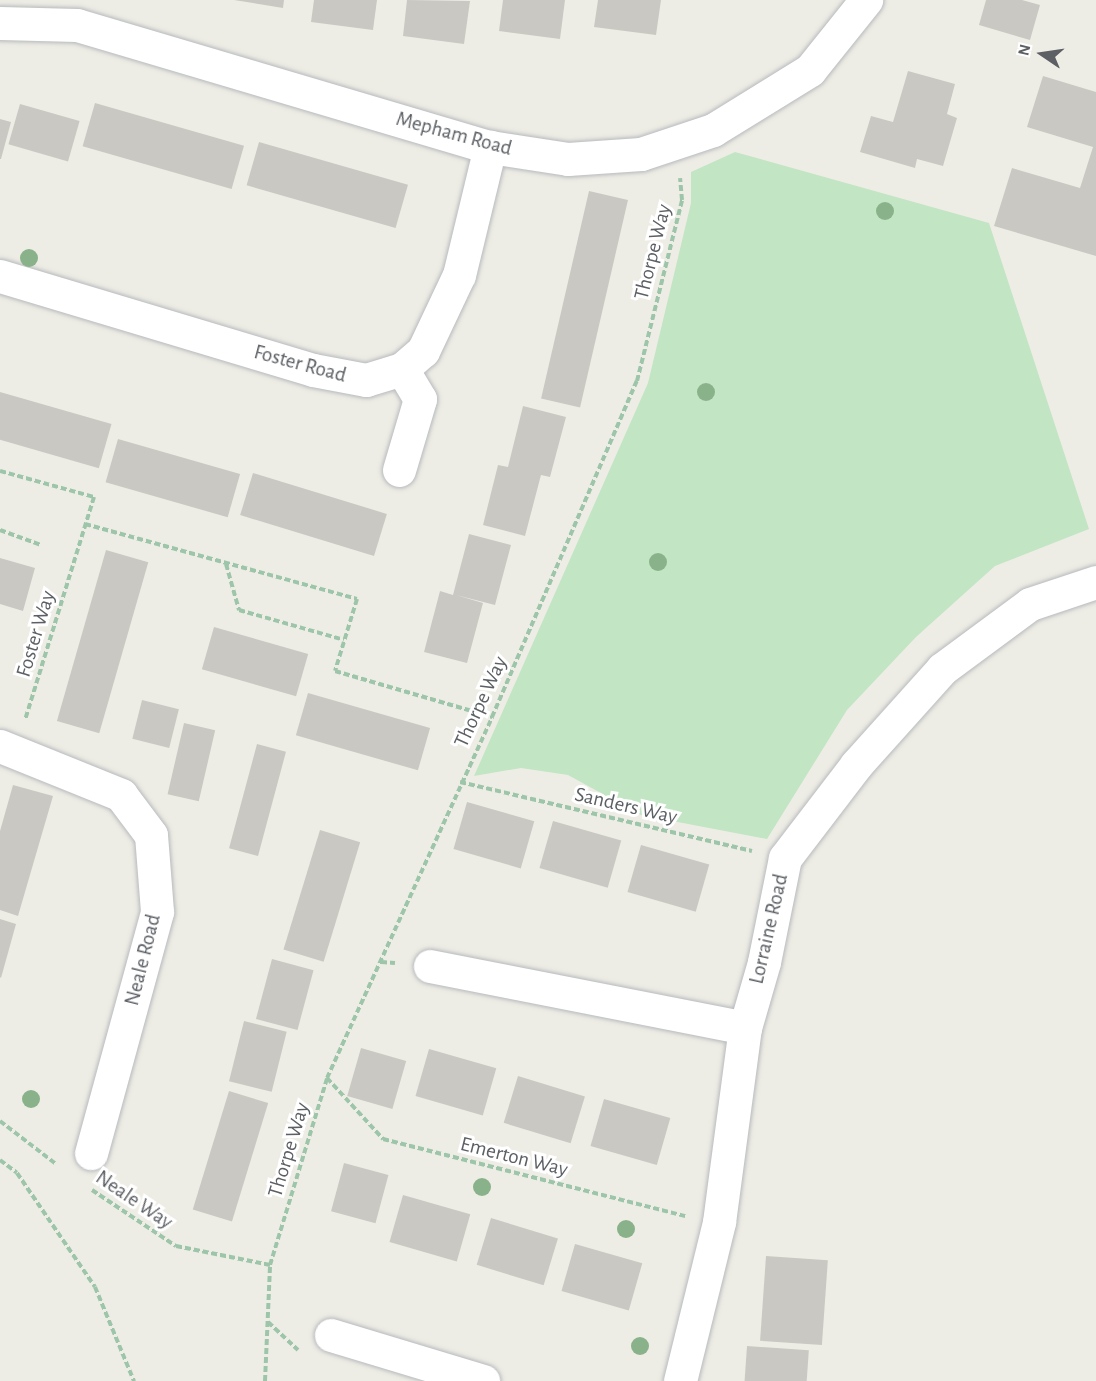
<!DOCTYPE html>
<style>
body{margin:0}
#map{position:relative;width:1096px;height:1381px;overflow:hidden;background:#eeede5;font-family:"Alegreya Sans",sans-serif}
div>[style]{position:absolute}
.green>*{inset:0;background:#c2e5c4}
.building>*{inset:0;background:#cac8c2;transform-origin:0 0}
.path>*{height:4px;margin-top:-2px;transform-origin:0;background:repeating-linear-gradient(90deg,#9cc5aa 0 6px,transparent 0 9px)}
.roads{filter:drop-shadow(0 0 2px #b7babe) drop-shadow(0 0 2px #b7babe)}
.minor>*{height:33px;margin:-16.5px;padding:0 16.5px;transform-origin:16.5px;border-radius:16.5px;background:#fff}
.trees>*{width:18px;height:18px;margin:-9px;border-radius:50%;background:#89b28a}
span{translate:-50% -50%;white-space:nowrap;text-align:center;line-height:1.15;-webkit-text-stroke:6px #fff;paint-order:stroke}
.street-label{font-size:21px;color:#5c6065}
.north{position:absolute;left:1012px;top:24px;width:60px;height:60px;-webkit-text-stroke:4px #fff;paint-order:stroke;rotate:283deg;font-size:16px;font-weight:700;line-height:24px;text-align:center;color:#5c6065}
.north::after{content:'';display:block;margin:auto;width:21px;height:27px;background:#5c6065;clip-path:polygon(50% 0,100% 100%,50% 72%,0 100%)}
</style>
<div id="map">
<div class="green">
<i style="clip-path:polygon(735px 152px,989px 223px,1089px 529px,995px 566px,916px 637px,847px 710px,767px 839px,641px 815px,568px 775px,521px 768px,474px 776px,648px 383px,691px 203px,691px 172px)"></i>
</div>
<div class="building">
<i style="clip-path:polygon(234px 0,284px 0,283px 8px)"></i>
<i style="clip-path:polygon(314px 0,377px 0,373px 30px,311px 22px)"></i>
<i style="clip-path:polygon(407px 0,470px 1px,464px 44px,403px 36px)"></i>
<i style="clip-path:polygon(503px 0,565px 0,560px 39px,499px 31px)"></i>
<i style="clip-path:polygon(598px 0,661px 0,656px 35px,594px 27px)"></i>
<i style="clip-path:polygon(986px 0,1022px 0,1040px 5px,1030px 40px,979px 25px)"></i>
<i style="clip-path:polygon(908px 71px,955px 84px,947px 114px,957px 118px,943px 166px,917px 159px,915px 168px,860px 152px,871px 116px,893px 122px)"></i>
<i style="clip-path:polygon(1043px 76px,1096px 92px,1096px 256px,994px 226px,1012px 168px,1080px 188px,1093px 147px,1027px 127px)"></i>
<i style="left:95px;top:103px;width:155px;height:45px;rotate:16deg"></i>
<i style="left:20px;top:104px;width:62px;height:42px;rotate:16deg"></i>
<i style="clip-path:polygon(0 119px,11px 122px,1px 159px,0 159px)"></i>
<i style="left:259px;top:142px;width:155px;height:45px;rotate:16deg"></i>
<i style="left:589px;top:191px;width:40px;height:213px;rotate:13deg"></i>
<i style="left:0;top:392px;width:116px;height:46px;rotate:16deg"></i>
<i style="clip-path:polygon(523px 406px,566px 417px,550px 477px,541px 475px,525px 536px,483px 525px,498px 465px,508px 467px)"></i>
<i style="left:118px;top:439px;width:127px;height:45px;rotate:16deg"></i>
<i style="left:253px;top:473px;width:140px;height:44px;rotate:17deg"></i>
<i style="clip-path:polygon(469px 534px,511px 545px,495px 605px,456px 595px,483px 603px,467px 663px,424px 652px,440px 591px,453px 595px)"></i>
<i style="left:106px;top:550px;width:44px;height:178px;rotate:16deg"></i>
<i style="clip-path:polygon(0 558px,35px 568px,23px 611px,0 604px)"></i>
<i style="left:214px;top:627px;width:98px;height:44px;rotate:16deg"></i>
<i style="left:308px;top:693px;width:127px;height:44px;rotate:16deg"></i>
<i style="left:142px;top:700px;width:38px;height:40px;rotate:14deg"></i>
<i style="left:184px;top:723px;width:32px;height:73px;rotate:13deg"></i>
<i style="left:257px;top:744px;width:30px;height:108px;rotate:15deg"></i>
<i style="clip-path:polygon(13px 785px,53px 796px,18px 916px,0 910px,0 831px)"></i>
<i style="left:467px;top:802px;width:70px;height:49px;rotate:16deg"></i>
<i style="left:553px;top:821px;width:71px;height:49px;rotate:16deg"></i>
<i style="left:320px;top:830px;width:42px;height:125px;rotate:17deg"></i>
<i style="left:641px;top:845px;width:71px;height:49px;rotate:16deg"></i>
<i style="clip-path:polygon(0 919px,16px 924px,1px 978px,0 977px)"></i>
<i style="left:272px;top:959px;width:43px;height:62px;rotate:15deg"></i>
<i style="left:244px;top:1021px;width:44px;height:62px;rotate:14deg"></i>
<i style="left:361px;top:1048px;width:47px;height:50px;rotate:16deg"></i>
<i style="left:429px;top:1049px;width:70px;height:49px;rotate:16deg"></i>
<i style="left:518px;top:1076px;width:70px;height:49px;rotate:17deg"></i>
<i style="left:229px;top:1091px;width:41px;height:124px;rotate:17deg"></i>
<i style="left:604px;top:1099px;width:69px;height:49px;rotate:16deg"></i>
<i style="left:344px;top:1163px;width:46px;height:50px;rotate:15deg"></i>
<i style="left:403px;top:1195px;width:70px;height:49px;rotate:16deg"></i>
<i style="left:491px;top:1218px;width:70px;height:49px;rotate:17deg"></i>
<i style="left:575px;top:1244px;width:70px;height:49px;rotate:16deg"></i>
<i style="left:766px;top:1256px;width:62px;height:85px;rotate:4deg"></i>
<i style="left:747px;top:1346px;width:62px;height:35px;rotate:4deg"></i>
</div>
<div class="path">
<i style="left:0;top:471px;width:98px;rotate:15.5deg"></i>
<i style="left:94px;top:497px;width:233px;rotate:107.2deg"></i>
<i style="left:85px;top:524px;width:282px;rotate:15.4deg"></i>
<i style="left:357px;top:599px;width:75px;rotate:107deg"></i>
<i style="left:335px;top:671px;width:164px;rotate:16.3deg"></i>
<i style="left:0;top:530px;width:44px;rotate:20.1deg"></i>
<i style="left:226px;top:564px;width:48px;rotate:74.2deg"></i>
<i style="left:239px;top:610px;width:109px;rotate:15.9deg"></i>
<i style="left:460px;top:782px;width:300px;rotate:13.3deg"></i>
<i style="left:381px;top:962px;width:14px;rotate:4deg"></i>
<i style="left:327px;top:1078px;width:83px;rotate:47.4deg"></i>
<i style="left:383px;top:1139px;width:312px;rotate:14.3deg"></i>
<i style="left:0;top:1121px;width:71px;rotate:37.5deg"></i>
<i style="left:0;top:1160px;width:21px;rotate:37deg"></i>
<i style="left:17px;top:1173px;width:138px;rotate:55.6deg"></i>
<i style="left:95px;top:1287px;width:102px;rotate:67.5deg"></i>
<i style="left:92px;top:1190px;width:101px;rotate:33.7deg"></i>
<i style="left:176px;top:1246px;width:96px;rotate:11.4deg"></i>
<i style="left:268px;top:1322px;width:41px;rotate:43deg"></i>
<i style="left:265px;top:1381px;width:116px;rotate:-87.5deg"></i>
<i style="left:270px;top:1265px;width:195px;rotate:-73deg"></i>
<i style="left:327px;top:1078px;width:397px;rotate:-65.4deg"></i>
<i style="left:492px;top:717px;width:366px;rotate:-66.7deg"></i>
<i style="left:637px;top:381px;width:187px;rotate:-76deg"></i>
<i style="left:682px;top:200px;width:22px;rotate:-95deg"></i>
</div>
<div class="roads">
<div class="minor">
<i style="left:0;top:23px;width:77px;rotate:1.5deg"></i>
<i style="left:77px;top:25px;width:431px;rotate:16.5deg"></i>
<i style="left:490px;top:147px;width:79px;rotate:8.7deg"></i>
<i style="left:568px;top:159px;width:73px;rotate:-3.9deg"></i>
<i style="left:641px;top:154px;width:76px;rotate:-18.4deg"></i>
<i style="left:713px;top:130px;width:114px;rotate:-31.7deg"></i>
<i style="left:810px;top:70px;width:90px;rotate:-51.3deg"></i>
<i style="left:0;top:276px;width:327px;rotate:16.7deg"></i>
<i style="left:313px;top:370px;width:54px;rotate:10.7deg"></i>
<i style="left:366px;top:380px;width:38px;rotate:-17deg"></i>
<i style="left:402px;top:369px;width:28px;rotate:-41deg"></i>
<i style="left:423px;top:351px;width:84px;rotate:-64.7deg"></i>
<i style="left:459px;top:275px;width:132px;rotate:-76.4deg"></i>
<i style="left:399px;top:470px;width:74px;rotate:-73.5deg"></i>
<i style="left:420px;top:399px;width:35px;rotate:-121deg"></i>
<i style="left:0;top:746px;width:131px;rotate:22deg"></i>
<i style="left:121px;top:795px;width:50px;rotate:53.1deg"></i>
<i style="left:151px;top:835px;width:77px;rotate:85.5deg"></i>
<i style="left:157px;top:912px;width:250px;rotate:105.3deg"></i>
<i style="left:430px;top:966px;width:321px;rotate:11.1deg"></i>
<i style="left:331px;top:1335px;width:159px;rotate:16.8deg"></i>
<i style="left:680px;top:1381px;width:164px;rotate:-76.2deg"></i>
<i style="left:719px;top:1222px;width:196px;rotate:-82.4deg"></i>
<i style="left:745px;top:1028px;width:69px;rotate:-73.9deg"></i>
<i style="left:764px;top:962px;width:106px;rotate:-78.6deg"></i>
<i style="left:785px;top:858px;width:117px;rotate:-52.6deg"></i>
<i style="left:856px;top:765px;width:129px;rotate:-48.1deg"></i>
<i style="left:942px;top:669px;width:109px;rotate:-36.5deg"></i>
<i style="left:1030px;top:604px;width:70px;rotate:-18.4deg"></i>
</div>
</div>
<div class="trees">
<i style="left:885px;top:211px"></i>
<i style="left:29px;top:258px"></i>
<i style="left:706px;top:392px"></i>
<i style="left:658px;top:562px"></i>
<i style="left:31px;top:1099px"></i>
<i style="left:482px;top:1187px"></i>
<i style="left:626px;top:1229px"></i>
<i style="left:640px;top:1346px"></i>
</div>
<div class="street-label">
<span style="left:454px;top:134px;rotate:15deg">Mepham Road</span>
<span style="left:653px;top:252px;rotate:-76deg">Thorpe Way</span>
<span style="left:300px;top:364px;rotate:15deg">Foster Road</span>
<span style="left:36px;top:634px;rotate:-73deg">Foster Way</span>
<span style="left:481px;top:702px;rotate:-65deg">Thorpe Way</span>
<span style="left:626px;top:806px;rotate:13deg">Sanders Way</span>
<span style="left:769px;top:929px;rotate:-77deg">Lorraine Road</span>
<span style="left:143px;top:960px;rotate:-76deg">Neale Road</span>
<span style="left:289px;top:1150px;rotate:-73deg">Thorpe Way</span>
<span style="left:514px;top:1157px;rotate:14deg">Emerton Way</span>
<span style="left:134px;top:1200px;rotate:34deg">Neale Way</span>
</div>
<div class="north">N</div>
</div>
